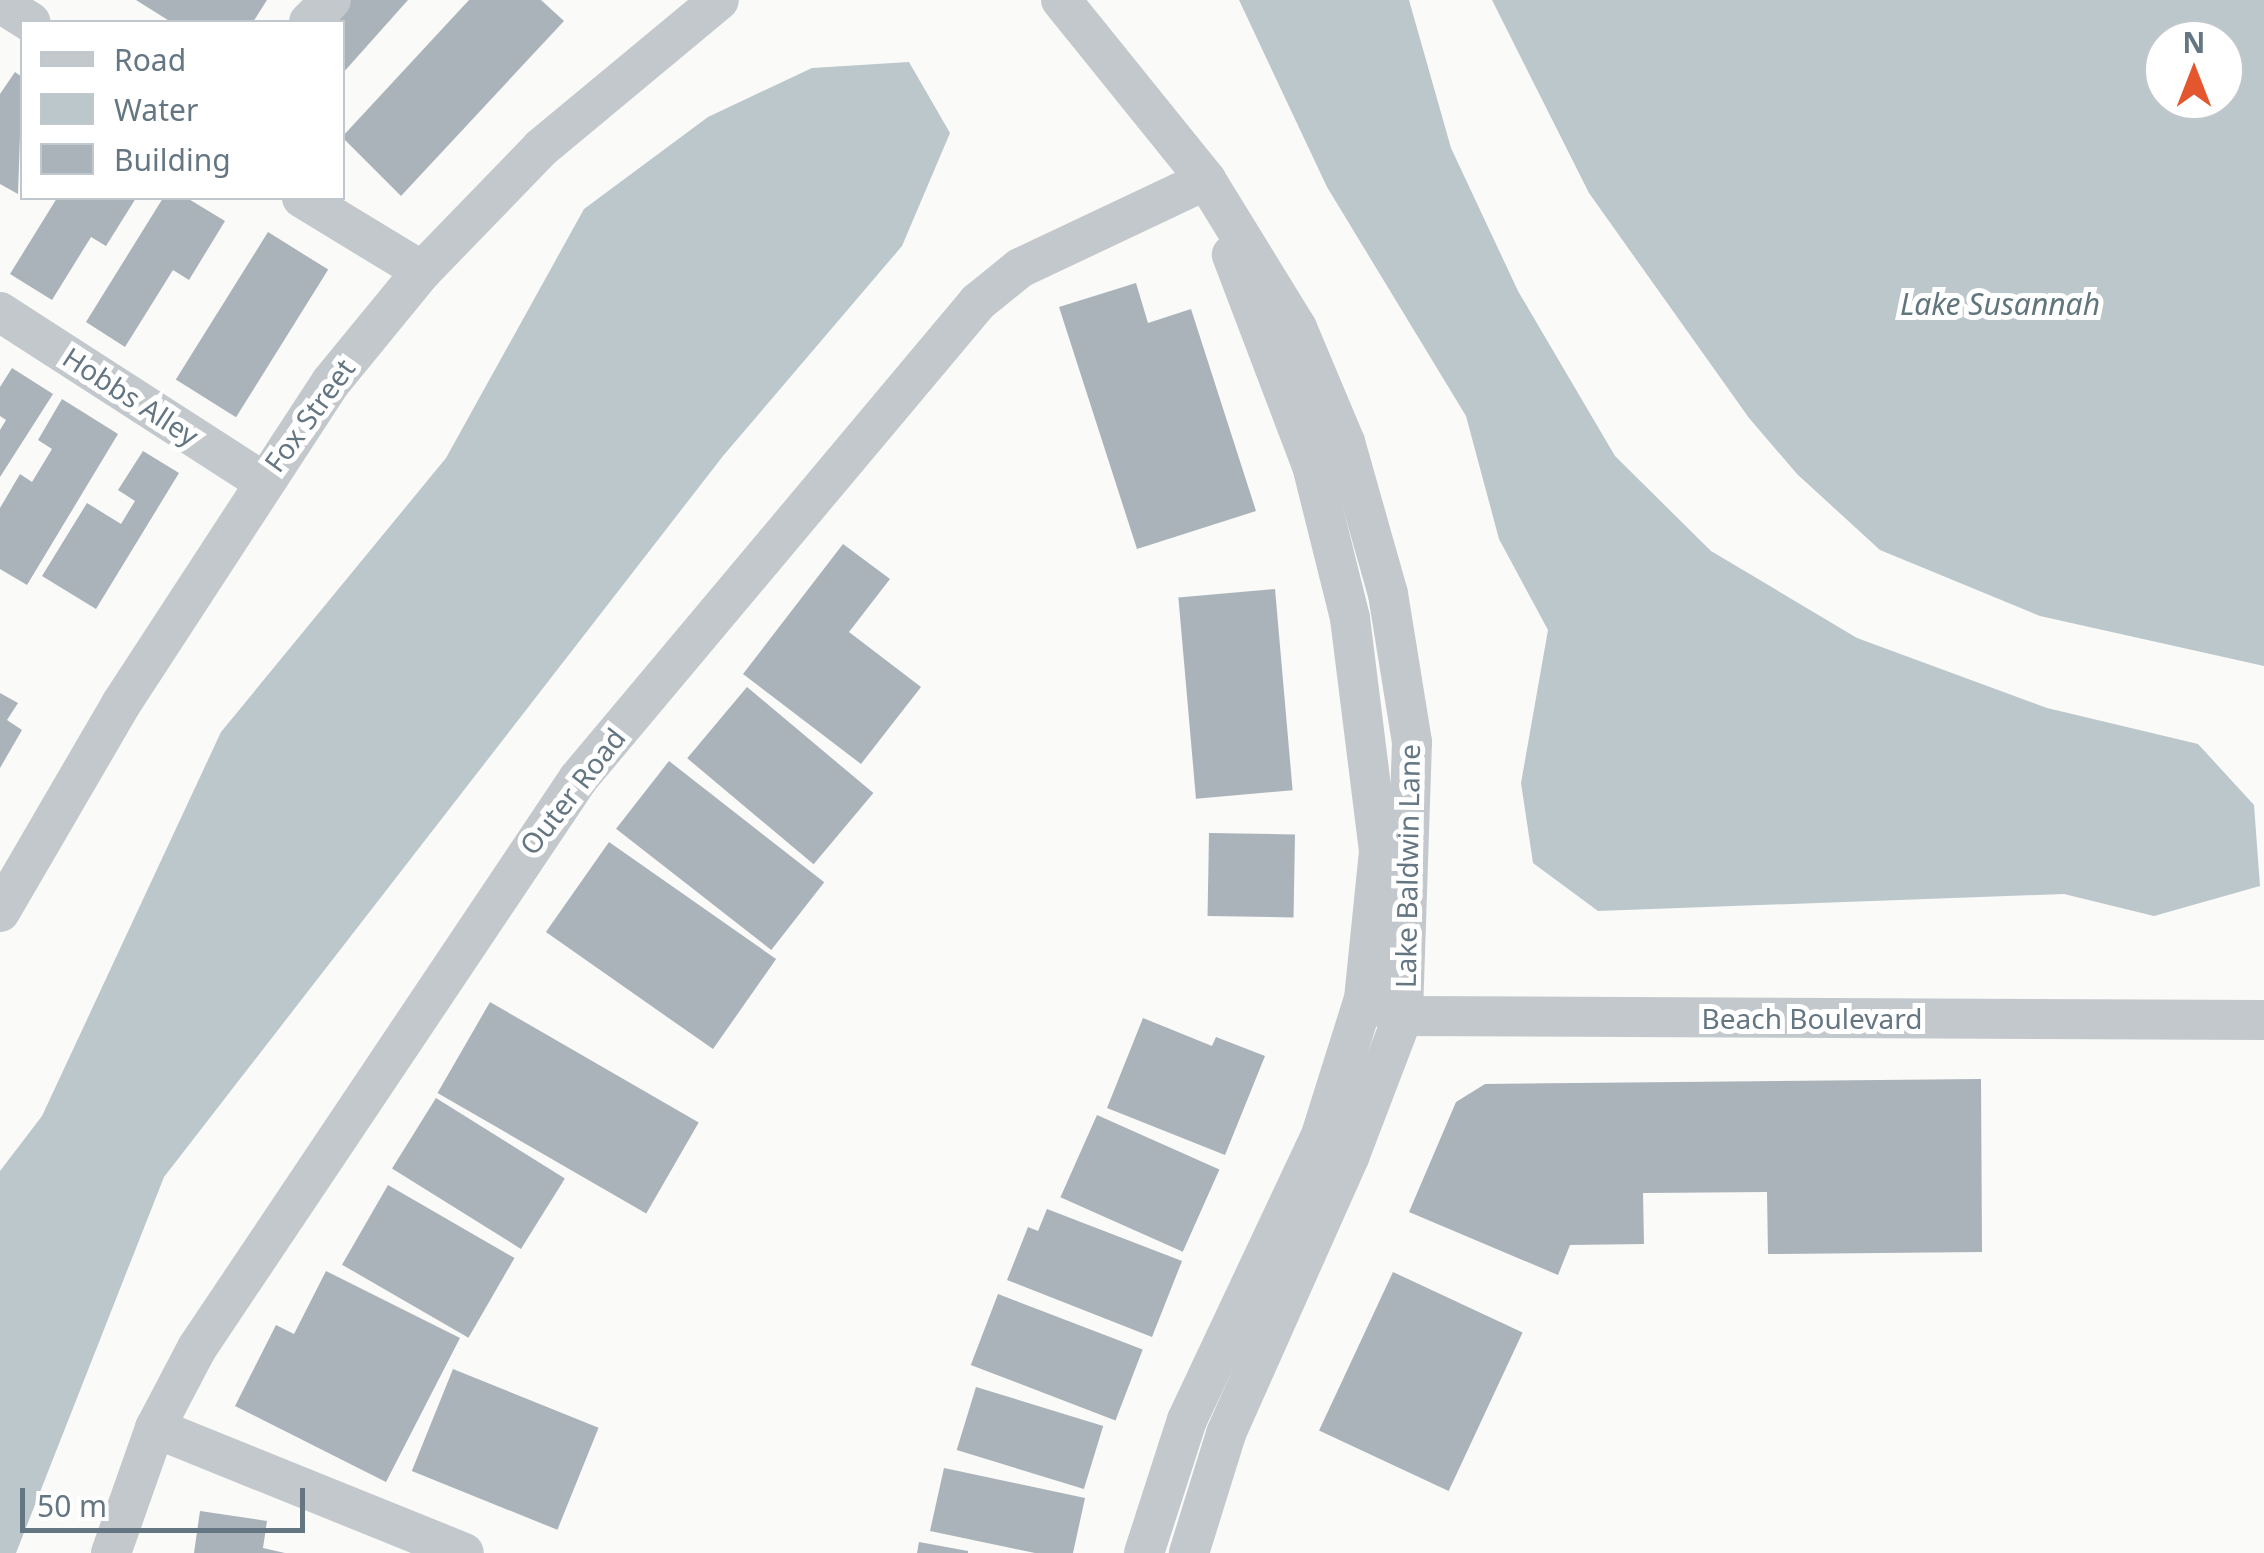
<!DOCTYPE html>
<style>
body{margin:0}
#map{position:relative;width:2264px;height:1553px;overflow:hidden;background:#fafaf8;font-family:"Noto Sans",sans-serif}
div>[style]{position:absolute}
.water>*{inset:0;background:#bbc7cb}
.building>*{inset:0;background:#aab3b9;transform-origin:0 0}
.minor>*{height:40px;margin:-20px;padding:0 20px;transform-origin:20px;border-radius:20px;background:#c3c8cc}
span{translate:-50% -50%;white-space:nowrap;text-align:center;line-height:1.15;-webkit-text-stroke:10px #fff;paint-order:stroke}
.street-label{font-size:28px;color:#657683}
.water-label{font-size:30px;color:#60757c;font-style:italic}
.legend{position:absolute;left:20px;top:20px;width:325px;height:180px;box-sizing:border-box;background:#fff;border:2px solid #c1c8cd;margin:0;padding:12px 18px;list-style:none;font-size:30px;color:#657683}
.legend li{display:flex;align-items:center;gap:20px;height:50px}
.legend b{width:50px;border:2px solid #c1c8cd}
.north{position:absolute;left:2144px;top:20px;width:100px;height:100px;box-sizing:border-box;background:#fff;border:2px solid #c1c8cd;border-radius:50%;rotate:0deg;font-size:28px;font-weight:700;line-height:40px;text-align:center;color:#657683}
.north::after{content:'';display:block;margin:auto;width:35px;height:45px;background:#e4572e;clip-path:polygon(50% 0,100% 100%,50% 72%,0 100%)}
.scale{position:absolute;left:20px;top:1488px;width:285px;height:45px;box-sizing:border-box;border:5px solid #657683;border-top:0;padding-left:12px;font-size:30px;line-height:35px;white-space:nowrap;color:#657683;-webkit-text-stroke:8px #fff;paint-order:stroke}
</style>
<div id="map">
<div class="water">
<i style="clip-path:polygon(1239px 0,1409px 0,1451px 148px,1518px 291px,1615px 456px,1711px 551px,1857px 638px,2047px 708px,2198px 744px,2254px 805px,2260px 886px,2154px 916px,2064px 894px,1598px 911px,1533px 863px,1521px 783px,1548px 630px,1499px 539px,1466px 416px,1327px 187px)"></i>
<i style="clip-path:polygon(evenodd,1492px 0,2264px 0,2264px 666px,2040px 616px,1880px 550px,1797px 474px,1749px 418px,1589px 193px,1492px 0,2164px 40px,2224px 40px,2224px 100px,2164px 100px,2164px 40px)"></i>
<i style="clip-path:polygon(909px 62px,950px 133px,902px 246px,723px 456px,164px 1177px,16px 1553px,0 1553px,0 1171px,42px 1116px,221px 732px,446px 458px,584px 209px,708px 117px,812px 68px)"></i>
</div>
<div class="building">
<i style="clip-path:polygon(136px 0,267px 0,253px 22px,171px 22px)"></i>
<i style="clip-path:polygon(349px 0,408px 0,342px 74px,342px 22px,329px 22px)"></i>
<i style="clip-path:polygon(469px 0,541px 0,564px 21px,401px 196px,342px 137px)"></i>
<i style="clip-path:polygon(15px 72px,22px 77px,18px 194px,0 184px,0 94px)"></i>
<i style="clip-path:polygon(57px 198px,136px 198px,106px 246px,91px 237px,52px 300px,10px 274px)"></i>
<i style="clip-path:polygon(163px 198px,187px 198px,225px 221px,189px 280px,173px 270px,125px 347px,86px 322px)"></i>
<i style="left:268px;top:232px;width:71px;height:174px;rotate:32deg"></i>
<i style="clip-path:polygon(1136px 283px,1148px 323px,1191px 309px,1256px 511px,1137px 549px,1059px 307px)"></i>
<i style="clip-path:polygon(12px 368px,53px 394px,0 477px,0 430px,6px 420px,0 416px,0 387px)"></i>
<i style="clip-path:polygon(62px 399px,118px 434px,27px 585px,0 569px,0 508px,20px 474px,32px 482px,52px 449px,38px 440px)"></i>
<i style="clip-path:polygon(143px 451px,179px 473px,96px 609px,42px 576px,87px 503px,121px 524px,135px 501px,118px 490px)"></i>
<i style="clip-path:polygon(843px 544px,890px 579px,849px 632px,921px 687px,861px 764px,743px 674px)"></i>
<i style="left:1275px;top:589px;width:202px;height:97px;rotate:85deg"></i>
<i style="left:747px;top:687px;width:165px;height:93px;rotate:40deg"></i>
<i style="clip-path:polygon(0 693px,18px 703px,7px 720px,22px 730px,0 768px)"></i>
<i style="left:669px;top:761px;width:197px;height:86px;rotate:38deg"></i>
<i style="left:1209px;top:833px;width:86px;height:83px;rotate:1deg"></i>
<i style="left:609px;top:842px;width:204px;height:110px;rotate:35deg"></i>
<i style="left:490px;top:1002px;width:241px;height:105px;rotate:30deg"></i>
<i style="clip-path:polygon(1143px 1018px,1212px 1046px,1216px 1037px,1265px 1056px,1225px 1155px,1107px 1108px)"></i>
<i style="clip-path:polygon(1981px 1079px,1982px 1252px,1768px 1254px,1767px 1192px,1643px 1193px,1644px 1244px,1570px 1245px,1558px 1275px,1409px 1212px,1456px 1102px,1485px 1084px)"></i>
<i style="left:436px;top:1098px;width:152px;height:83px;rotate:32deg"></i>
<i style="left:1097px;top:1115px;width:134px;height:90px;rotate:24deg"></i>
<i style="left:388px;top:1185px;width:146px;height:92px;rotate:30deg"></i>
<i style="clip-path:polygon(1047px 1209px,1182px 1261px,1152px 1337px,1007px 1280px,1028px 1227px,1038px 1231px)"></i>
<i style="clip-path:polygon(326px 1271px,460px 1338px,386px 1482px,235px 1406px,276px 1325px,294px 1334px)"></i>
<i style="left:1393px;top:1272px;width:143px;height:175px;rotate:25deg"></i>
<i style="left:998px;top:1294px;width:155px;height:76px;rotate:21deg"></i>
<i style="left:453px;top:1369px;width:157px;height:110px;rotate:22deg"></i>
<i style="left:976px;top:1387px;width:133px;height:66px;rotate:17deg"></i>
<i style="clip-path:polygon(944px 1468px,1085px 1498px,1073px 1553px,1035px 1553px,930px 1531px)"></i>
<i style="clip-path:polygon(200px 1511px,267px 1521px,263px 1548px,285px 1553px,194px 1553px)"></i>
<i style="clip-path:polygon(919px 1542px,968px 1551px,968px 1553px,917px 1553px)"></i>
</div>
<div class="minor">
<i style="left:1061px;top:0;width:231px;rotate:51.1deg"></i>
<i style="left:1206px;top:180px;width:174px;rotate:58.4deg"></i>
<i style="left:1297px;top:328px;width:124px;rotate:67.2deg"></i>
<i style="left:1345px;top:442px;width:158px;rotate:74.2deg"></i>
<i style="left:1388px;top:594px;width:150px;rotate:80.8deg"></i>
<i style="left:1412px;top:742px;width:274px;rotate:91.9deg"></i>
<i style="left:1403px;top:1016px;width:149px;rotate:110.9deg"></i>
<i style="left:1350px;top:1155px;width:305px;rotate:114deg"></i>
<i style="left:1226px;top:1434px;width:125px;rotate:107.3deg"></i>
<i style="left:0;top:3px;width:36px;rotate:32deg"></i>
<i style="left:309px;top:22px;width:31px;rotate:-45deg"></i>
<i style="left:302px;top:198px;width:140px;rotate:31.3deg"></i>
<i style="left:0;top:312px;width:312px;rotate:32.8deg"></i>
<i style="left:0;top:912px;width:241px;rotate:-59.8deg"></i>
<i style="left:121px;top:704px;width:384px;rotate:-56.9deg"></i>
<i style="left:331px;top:382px;width:144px;rotate:-50.7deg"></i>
<i style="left:422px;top:271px;width:171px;rotate:-45.9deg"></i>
<i style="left:541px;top:148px;width:231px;rotate:-39.7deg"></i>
<i style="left:1381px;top:1007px;width:24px;rotate:22deg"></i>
<i style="left:1403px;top:1016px;width:861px;rotate:0.27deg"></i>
<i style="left:155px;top:1428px;width:333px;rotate:22deg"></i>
<i style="left:111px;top:1553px;width:133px;rotate:-70.6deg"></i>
<i style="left:155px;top:1428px;width:90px;rotate:-62.3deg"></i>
<i style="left:197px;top:1348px;width:685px;rotate:-56.19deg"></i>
<i style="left:578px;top:779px;width:623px;rotate:-50.02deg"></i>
<i style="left:978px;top:302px;width:54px;rotate:-39deg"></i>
<i style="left:1020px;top:268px;width:206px;rotate:-25.3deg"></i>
<i style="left:1144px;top:1553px;width:140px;rotate:-72.1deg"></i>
<i style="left:1187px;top:1420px;width:315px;rotate:-64.8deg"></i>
<i style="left:1321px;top:1135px;width:143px;rotate:-72.5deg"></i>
<i style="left:1364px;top:999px;width:149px;rotate:-84.2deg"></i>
<i style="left:1379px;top:851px;width:235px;rotate:-97.1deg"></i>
<i style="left:1350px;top:618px;width:157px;rotate:-104deg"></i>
<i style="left:1312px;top:466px;width:226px;rotate:-110.8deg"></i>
</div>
<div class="street-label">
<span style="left:131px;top:396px;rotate:33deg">Hobbs Alley</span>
<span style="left:309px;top:415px;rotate:-54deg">Fox Street</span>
<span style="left:572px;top:791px;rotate:-52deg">Outer Road</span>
<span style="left:1407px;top:866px;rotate:-89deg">Lake Baldwin Lane</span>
<span style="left:1812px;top:1018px">Beach Boulevard</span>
</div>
<div class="water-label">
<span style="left:2000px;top:304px">Lake Susannah</span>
</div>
<ul class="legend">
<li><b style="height:12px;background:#c3c8cc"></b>Road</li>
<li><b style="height:28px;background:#bbc7cb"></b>Water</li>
<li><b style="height:28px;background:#aab3b9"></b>Building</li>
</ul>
<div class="north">N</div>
<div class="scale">50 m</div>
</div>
